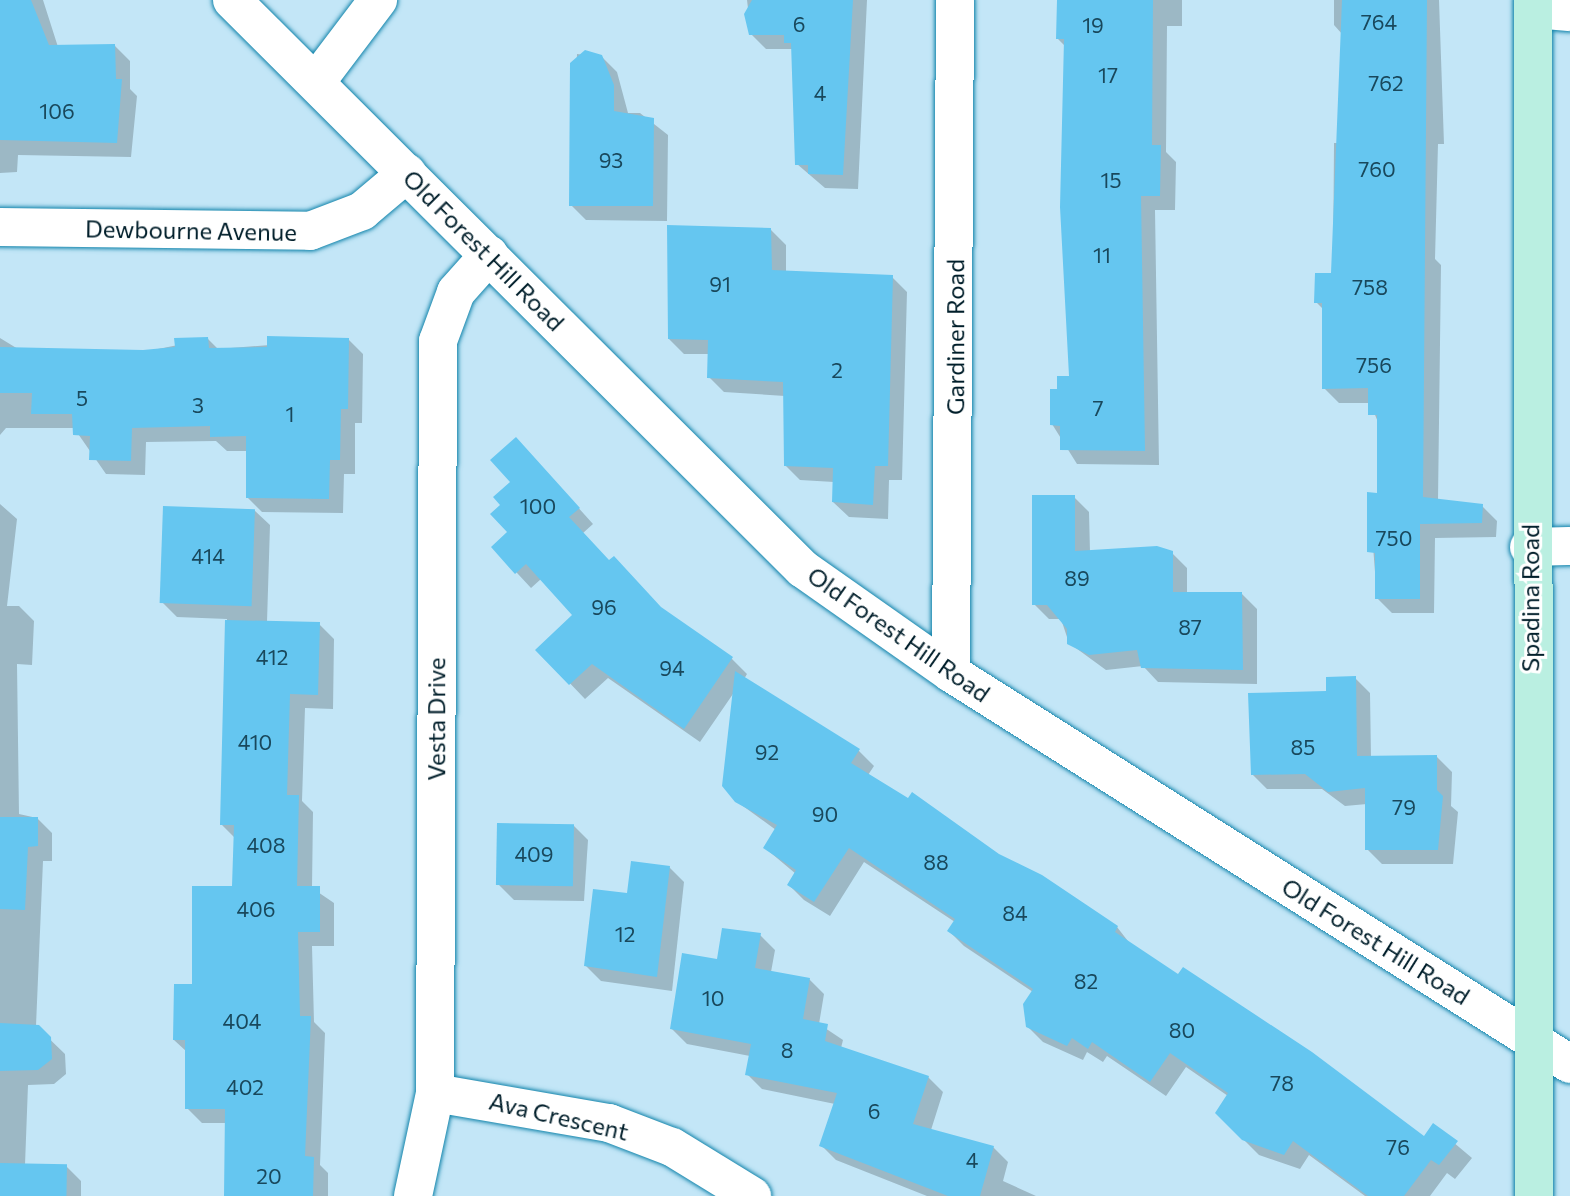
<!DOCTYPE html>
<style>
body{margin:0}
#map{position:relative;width:1570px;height:1196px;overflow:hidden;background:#c3e6f7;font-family:Commissioner,sans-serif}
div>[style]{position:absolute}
.shadow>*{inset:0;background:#0003}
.building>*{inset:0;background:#65c6f0;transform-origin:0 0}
.roads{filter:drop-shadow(0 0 2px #1284ab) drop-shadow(0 0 2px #1284ab)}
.street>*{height:38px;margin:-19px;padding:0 19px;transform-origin:19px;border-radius:19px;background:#fff}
.secondary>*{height:38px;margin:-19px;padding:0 19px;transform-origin:19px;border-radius:19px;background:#baefe1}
span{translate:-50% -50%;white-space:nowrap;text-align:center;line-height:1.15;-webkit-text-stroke:6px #fff;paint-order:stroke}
.number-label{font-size:21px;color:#19485c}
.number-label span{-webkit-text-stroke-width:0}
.street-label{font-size:24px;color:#001e2a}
</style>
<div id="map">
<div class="shadow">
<i style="clip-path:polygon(0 0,43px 0,58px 47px,115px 46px,130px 61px,130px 89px,137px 96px,131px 157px,18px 155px,17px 172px,0 173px)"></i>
<i style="clip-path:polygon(747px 0,867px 0,858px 189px,825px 188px,797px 164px,793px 49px,766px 49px,751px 34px)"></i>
<i style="clip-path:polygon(1058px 0,1182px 0,1182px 26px,1167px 26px,1166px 152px,1176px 162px,1175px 210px,1155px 210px,1159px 465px,1077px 464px,1052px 424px,1058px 390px,1071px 377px,1065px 46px,1058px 39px)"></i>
<i style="clip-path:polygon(1334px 0,1439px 0,1444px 144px,1438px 144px,1435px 259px,1441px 265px,1438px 500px,1482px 506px,1497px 521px,1496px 537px,1435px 538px,1434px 613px,1392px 613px,1377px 598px,1369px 494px,1379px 494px,1378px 422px,1370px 403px,1339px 403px,1324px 388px,1324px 310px,1316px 302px,1333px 275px,1334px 143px,1341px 143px,1343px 35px,1334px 25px)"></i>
<i style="clip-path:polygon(577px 54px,602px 57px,617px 72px,628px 113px,640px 113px,668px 135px,667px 221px,586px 220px,571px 205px)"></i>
<i style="clip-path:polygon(771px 230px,786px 245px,786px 273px,892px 277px,907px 292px,902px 480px,889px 480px,888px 519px,849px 517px,833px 502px,834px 482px,800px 480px,785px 465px,785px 396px,724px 392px,709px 377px,709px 354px,684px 354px,669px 339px)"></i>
<i style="clip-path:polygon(0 338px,18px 349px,143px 352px,208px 339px,218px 349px,348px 339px,363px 354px,362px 423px,355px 423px,355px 474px,344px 474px,343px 513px,262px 512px,247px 497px,248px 451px,227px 451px,216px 441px,146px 442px,145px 475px,106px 474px,74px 428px,6px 428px,0 435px)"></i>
<i style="clip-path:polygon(530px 454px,593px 524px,583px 533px,609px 562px,663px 611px,732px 659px,747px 674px,744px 679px,859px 751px,874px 766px,868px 775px,1117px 927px,1131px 945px,1424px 1138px,1434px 1126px,1472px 1158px,1455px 1179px,1447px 1173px,1430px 1196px,1365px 1196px,1309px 1155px,1300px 1169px,1259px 1155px,1217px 1113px,1228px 1096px,1186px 1067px,1166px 1096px,1107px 1056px,1103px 1062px,1087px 1052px,1083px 1060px,1043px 1042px,1027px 1026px,1033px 992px,964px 946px,949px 931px,955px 922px,864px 862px,830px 916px,804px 900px,789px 885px,796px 874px,765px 848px,776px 830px,736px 801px,735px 691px,700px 742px,608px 678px,585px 699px,538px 650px,575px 615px,541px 579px,531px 588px,493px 547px,509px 532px,502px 505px)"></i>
<i style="clip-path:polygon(1074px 497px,1089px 512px,1090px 552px,1172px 553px,1187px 568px,1187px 594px,1242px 594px,1257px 609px,1257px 684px,1158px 682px,1143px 666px,1106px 670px,1069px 643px,1061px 619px,1049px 619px,1034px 604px)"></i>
<i style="clip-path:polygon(0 504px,17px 519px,7px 606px,19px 606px,34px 621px,32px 665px,17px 664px,19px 814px,37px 818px,52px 833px,52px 861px,43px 861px,36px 1026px,65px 1054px,66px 1074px,54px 1084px,28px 1085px,25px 1165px,66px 1166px,81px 1181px,81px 1196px,0 1196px)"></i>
<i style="clip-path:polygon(254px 510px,270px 525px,267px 622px,319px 624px,334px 639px,333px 709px,305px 708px,302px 801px,313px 812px,312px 888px,334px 903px,334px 946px,312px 946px,314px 1022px,325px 1033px,320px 1165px,328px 1173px,328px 1196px,225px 1196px,226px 1123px,202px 1123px,187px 1108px,187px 1052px,174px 1040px,234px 888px,235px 838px,222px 825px,227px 619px,177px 617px,162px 602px)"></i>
<i style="clip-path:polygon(1355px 678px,1370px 693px,1371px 758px,1437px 757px,1452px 772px,1451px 806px,1458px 812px,1453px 864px,1382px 864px,1367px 849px,1367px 804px,1345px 806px,1322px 789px,1267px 789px,1252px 774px,1328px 693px)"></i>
<i style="clip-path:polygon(573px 825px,588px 840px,584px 901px,514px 900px,499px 885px)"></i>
<i style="clip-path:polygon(669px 867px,684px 882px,672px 991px,601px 981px,586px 966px,629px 895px)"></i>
<i style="clip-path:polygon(760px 935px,775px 950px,771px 972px,809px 979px,824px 994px,819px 1024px,843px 1040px,841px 1048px,928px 1077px,943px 1092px,931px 1130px,993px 1147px,1008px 1162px,1003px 1181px,1036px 1196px,927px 1196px,836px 1160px,821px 1145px,835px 1104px,762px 1089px,747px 1074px,750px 1056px,687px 1044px,672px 1029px,719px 961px)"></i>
</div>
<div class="building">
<i style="clip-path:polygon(0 0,31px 0,49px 45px,115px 44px,116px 79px,122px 79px,117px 143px,0 140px)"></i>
<i style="clip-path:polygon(752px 0,853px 0,843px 175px,808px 174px,808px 165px,795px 165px,791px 43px,784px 43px,784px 35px,749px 35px,744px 14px)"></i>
<i style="clip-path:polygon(1057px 0,1153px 0,1152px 145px,1161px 145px,1160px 196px,1141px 196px,1145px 451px,1060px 450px,1060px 426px,1050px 425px,1050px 389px,1057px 389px,1057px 376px,1069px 376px,1060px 207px,1064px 39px,1056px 39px)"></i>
<i style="clip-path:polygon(1342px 0,1427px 0,1423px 497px,1483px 504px,1482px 523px,1420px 524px,1420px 599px,1375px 599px,1375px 553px,1367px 552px,1367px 492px,1377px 493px,1377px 415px,1368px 415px,1368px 388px,1322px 389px,1322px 303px,1314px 303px,1315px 273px,1331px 273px)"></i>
<i style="clip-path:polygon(585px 50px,602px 55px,614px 85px,614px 111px,654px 118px,653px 206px,569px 206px,570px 63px)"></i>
<i style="clip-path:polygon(667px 225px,771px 228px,772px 270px,893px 275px,888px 466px,875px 466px,873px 505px,832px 502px,833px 468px,784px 466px,783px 382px,707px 378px,708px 340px,668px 339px)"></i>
<i style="clip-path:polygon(267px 336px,349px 338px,348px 409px,341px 409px,340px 460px,330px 460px,329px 499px,246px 498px,246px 436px,210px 437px,210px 426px,132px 428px,131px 461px,89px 460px,90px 436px,73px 435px,72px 414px,31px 414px,32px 393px,0 393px,0 347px,143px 350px,175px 347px,174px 338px,208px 337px,209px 348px,267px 347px)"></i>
<i style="clip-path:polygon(516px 437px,580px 508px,569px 517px,609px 560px,614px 556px,661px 607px,733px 657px,684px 729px,592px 664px,569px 685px,535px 650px,572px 615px,526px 564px,515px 574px,491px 547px,507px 532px,490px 514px,500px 505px,493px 497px,510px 482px,490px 460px)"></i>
<i style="clip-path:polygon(1032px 495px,1075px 495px,1075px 551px,1157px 546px,1173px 551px,1173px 592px,1242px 592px,1243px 670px,1141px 668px,1137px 650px,1089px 655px,1067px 644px,1067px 629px,1047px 605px,1032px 605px)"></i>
<i style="left:163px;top:506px;width:92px;height:97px;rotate:2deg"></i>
<i style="clip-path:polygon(225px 620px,320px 622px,318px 695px,290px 694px,287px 795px,299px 795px,297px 886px,320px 886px,320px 932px,298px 932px,300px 1016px,311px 1016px,305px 1156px,314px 1157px,313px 1196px,224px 1196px,225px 1109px,185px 1109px,185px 1040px,173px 1040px,174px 984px,192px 984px,192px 886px,232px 886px,234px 825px,220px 825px)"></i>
<i style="clip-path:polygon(735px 671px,860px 749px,851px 763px,908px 798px,912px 792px,999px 854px,1042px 875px,1118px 926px,1115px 932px,1178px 974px,1183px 967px,1312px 1052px,1424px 1136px,1433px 1123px,1458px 1141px,1439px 1165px,1431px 1160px,1404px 1196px,1368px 1196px,1293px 1141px,1284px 1155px,1242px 1140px,1215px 1113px,1228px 1093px,1170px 1053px,1150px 1082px,1092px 1042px,1088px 1049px,1072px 1038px,1067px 1046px,1026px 1027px,1023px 1004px,1033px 989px,947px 931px,955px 919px,849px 848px,814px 902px,787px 885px,796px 870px,763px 848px,777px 825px,735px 802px,722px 786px)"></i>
<i style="clip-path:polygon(1356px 676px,1357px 756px,1437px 755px,1437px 790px,1443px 796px,1438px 850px,1365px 850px,1365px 788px,1328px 792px,1305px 774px,1251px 775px,1248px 693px,1326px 691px,1326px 677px)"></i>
<i style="clip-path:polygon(0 817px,38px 817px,38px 846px,28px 847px,25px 910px,0 909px)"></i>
<i style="left:497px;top:823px;width:77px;height:62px;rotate:1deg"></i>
<i style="clip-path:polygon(631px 861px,670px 866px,657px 977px,584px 966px,593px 889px,627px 893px)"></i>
<i style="clip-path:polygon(722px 928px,761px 933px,755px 968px,810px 978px,803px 1019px,828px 1024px,825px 1041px,929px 1076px,913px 1124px,994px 1146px,980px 1196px,948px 1196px,819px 1146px,837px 1093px,745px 1075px,751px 1044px,670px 1029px,682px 953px,717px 959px)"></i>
<i style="clip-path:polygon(0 1023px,39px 1025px,51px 1037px,52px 1059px,38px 1070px,0 1071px)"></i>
<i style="left:0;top:1163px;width:67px;height:33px;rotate:1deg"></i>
</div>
<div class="roads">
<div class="street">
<i style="left:232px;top:0;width:806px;rotate:44.9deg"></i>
<i style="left:803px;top:569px;width:181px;rotate:35.1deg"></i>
<i style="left:951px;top:673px;width:732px;rotate:32.28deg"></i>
<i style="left:1534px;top:9px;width:36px;rotate:5deg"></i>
<i style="left:316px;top:82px;width:103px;rotate:-52.9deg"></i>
<i style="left:0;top:227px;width:310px;rotate:0.7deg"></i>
<i style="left:310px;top:231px;width:56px;rotate:-21deg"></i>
<i style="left:362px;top:211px;width:59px;rotate:-40.2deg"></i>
<i style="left:1529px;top:547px;width:41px;rotate:-1.4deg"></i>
<i style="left:951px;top:673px;width:673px;rotate:-89.66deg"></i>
<i style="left:435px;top:1093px;width:177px;rotate:9.8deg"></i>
<i style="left:609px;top:1123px;width:67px;rotate:20.9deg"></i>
<i style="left:672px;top:1147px;width:94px;rotate:31.5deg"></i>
<i style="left:413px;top:1196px;width:105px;rotate:-77.9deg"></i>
<i style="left:435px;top:1093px;width:752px;rotate:-89.77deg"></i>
<i style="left:438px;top:341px;width:52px;rotate:-69.8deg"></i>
<i style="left:456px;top:292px;width:50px;rotate:-48.3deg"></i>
</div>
<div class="secondary">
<i style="left:1533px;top:0;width:1196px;rotate:89.95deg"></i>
</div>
</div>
<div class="number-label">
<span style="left:1379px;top:22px">764</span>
<span style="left:799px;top:24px">6</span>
<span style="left:1093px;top:25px">19</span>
<span style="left:1108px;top:75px">17</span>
<span style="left:1386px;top:83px">762</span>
<span style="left:820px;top:93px">4</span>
<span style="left:57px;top:111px">106</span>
<span style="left:611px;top:160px">93</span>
<span style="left:1377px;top:169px">760</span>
<span style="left:1111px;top:180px">15</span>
<span style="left:1102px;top:255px">11</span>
<span style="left:720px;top:284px">91</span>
<span style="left:1370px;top:287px">758</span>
<span style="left:1374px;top:365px">756</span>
<span style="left:837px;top:370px">2</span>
<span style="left:82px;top:398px">5</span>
<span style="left:198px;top:405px">3</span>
<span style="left:1098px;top:408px">7</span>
<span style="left:290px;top:414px">1</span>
<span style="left:538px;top:506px">100</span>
<span style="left:1394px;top:538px">750</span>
<span style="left:208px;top:556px">414</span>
<span style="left:1077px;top:578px">89</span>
<span style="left:604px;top:607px">96</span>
<span style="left:1190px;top:627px">87</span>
<span style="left:272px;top:657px">412</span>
<span style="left:672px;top:668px">94</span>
<span style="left:255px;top:742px">410</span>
<span style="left:1303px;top:747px">85</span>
<span style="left:767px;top:752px">92</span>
<span style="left:1404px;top:807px">79</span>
<span style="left:825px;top:814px">90</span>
<span style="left:266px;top:845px">408</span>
<span style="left:534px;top:854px">409</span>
<span style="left:936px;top:862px">88</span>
<span style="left:256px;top:909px">406</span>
<span style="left:1015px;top:913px">84</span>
<span style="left:625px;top:934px">12</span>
<span style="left:1086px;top:981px">82</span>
<span style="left:713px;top:998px">10</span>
<span style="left:242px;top:1021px">404</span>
<span style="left:1182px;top:1030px">80</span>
<span style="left:787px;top:1050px">8</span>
<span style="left:1282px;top:1083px">78</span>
<span style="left:245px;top:1087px">402</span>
<span style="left:874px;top:1111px">6</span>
<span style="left:1398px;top:1147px">76</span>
<span style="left:972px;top:1160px">4</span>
<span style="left:269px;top:1176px">20</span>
</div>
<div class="street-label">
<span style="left:191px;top:230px;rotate:1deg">Dewbourne Avenue</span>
<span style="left:484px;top:250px;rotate:45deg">Old Forest Hill Road</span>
<span style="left:955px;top:337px;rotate:-90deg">Gardiner Road</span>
<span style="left:1530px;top:598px;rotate:-90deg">Spadina Road</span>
<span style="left:899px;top:634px;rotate:35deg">Old Forest Hill Road</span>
<span style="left:436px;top:719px;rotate:-90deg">Vesta Drive</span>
<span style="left:1376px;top:941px;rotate:32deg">Old Forest Hill Road</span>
<span style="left:559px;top:1116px;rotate:13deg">Ava Crescent</span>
</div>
</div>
